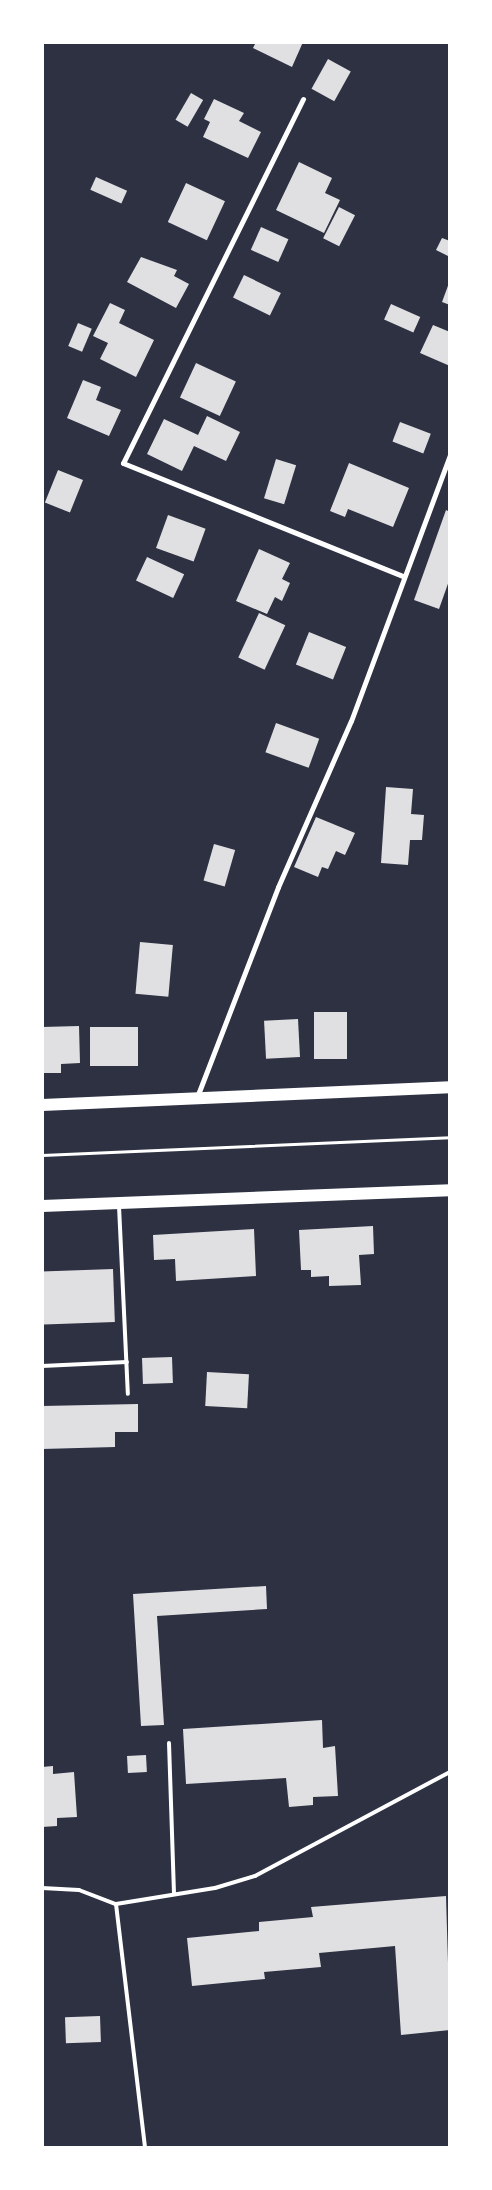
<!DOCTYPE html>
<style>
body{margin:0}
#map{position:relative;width:492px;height:2190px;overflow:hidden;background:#2d3142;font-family:Overpass,sans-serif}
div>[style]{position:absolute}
.building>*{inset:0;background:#e0e0e3;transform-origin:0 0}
.path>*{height:3px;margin:-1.5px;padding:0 1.5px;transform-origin:1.5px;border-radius:1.5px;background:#fff}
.service>*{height:4px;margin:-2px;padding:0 2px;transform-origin:2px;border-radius:2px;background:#fff}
.minor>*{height:5px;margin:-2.5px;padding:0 2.5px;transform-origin:2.5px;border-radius:2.5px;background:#fff}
.primary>*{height:12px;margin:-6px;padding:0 6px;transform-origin:6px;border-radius:6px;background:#fff}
span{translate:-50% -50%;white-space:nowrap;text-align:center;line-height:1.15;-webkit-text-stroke:4px #fff;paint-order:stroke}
.frame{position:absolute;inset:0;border:44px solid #fff;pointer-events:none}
</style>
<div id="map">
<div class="building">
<i style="clip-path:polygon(256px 42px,303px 42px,292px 67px,253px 48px)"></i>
<i style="left:328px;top:59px;width:26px;height:34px;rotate:29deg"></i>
<i style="left:191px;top:93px;width:14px;height:31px;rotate:30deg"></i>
<i style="clip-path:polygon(214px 99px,244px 113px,239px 121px,261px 132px,248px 158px,203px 137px,210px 122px,204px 119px)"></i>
<i style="clip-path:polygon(299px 162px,332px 178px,325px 193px,340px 200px,324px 233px,276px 210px)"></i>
<i style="left:96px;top:177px;width:34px;height:14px;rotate:24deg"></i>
<i style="left:186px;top:183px;width:43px;height:43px;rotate:25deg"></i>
<i style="left:339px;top:207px;width:18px;height:35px;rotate:27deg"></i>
<i style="left:261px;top:227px;width:30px;height:25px;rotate:24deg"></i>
<i style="clip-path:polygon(442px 238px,450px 241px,450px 257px,436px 250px)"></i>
<i style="clip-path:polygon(141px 257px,177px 270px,174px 276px,189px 284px,176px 308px,127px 282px)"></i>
<i style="left:244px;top:275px;width:41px;height:25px;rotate:26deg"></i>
<i style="clip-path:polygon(449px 283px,450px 283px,450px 305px,442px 302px)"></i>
<i style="clip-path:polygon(110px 303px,125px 310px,119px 323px,154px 340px,136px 377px,100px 359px,108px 343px,93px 336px)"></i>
<i style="left:391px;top:304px;width:32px;height:17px;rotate:24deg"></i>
<i style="left:78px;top:323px;width:15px;height:25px;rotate:23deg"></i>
<i style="clip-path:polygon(433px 325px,450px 332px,450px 366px,420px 353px)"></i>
<i style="left:196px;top:363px;width:44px;height:38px;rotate:25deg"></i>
<i style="clip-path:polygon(83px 380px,101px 387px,96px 400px,121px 410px,109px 436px,67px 418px)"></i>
<i style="clip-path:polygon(207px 416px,240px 432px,226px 461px,194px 446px,182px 471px,147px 454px,164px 419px,198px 435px)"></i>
<i style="left:400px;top:422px;width:33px;height:21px;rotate:21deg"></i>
<i style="left:276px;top:459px;width:21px;height:41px;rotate:17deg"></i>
<i style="clip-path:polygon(349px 463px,409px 488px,393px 527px,348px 509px,345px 517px,330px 511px)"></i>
<i style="left:58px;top:470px;width:27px;height:35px;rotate:22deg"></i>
<i style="clip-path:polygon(446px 510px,450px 512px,450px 578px,439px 609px,414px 600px)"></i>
<i style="left:168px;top:515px;width:40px;height:35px;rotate:20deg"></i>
<i style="clip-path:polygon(259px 549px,290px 563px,282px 579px,290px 583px,282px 601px,275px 597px,267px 614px,236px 601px)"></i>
<i style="left:147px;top:557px;width:41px;height:26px;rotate:25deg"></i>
<i style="left:259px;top:613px;width:29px;height:49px;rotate:25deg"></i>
<i style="left:309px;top:632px;width:40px;height:35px;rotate:22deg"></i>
<i style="left:276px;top:723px;width:46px;height:31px;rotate:20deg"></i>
<i style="clip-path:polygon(386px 787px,413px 789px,411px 814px,424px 815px,422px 840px,410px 840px,408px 865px,381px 863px)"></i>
<i style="clip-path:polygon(316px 817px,355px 833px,345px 855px,336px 851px,328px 869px,322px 867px,318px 877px,294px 867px)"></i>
<i style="left:214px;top:844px;width:22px;height:38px;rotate:16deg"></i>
<i style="left:140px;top:942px;width:33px;height:52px;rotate:5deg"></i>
<i style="left:314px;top:1012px;width:33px;height:47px"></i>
<i style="left:298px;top:1019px;width:38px;height:34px;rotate:87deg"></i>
<i style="clip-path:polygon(79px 1026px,80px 1063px,61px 1064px,61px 1073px,42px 1073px,42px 1027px)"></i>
<i style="left:138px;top:1027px;width:39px;height:48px;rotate:90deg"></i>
<i style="clip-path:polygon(373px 1226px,374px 1254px,359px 1255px,361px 1285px,329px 1286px,329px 1276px,311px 1277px,311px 1270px,301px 1270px,299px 1230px)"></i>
<i style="clip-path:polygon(254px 1229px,256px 1276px,176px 1281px,175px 1259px,154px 1260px,153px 1235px)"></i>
<i style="left:113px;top:1269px;width:53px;height:71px;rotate:88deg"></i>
<i style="left:172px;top:1357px;width:26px;height:30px;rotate:88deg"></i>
<i style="left:207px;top:1372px;width:42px;height:34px;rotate:3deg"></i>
<i style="clip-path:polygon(138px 1404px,138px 1432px,115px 1432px,115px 1447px,42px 1449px,42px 1406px)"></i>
<i style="clip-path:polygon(266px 1586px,267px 1609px,157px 1616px,164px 1725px,141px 1726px,133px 1594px)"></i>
<i style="clip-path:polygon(322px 1720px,323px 1748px,335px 1746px,338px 1796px,313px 1797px,313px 1805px,289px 1807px,286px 1778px,186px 1784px,183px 1729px)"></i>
<i style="left:146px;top:1755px;width:17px;height:19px;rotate:87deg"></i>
<i style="clip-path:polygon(53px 1766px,53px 1774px,74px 1772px,77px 1817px,57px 1818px,57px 1826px,42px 1827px,42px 1767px)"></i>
<i style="clip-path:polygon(446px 1896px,450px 2030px,401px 2035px,395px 1946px,319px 1953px,321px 1967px,264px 1972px,265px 1979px,192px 1986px,187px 1938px,259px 1931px,259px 1922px,313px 1917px,311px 1907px)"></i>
<i style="left:100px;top:2016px;width:26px;height:35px;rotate:88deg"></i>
</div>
<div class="path">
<i style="left:42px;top:1155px;width:408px;rotate:-2.5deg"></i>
</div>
<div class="service">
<i style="left:119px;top:1206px;width:188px;rotate:87.3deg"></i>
<i style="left:42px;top:1366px;width:85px;rotate:-2.7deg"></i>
<i style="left:169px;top:1743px;width:151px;rotate:88.1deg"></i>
<i style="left:42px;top:1888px;width:37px;rotate:3deg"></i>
<i style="left:79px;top:1890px;width:40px;rotate:21deg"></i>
<i style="left:116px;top:1904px;width:246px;rotate:83.2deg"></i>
<i style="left:116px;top:1904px;width:100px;rotate:-9.2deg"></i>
<i style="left:215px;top:1888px;width:42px;rotate:-16.7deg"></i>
<i style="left:255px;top:1876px;width:221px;rotate:-28.1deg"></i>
</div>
<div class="minor">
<i style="left:303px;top:99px;width:406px;rotate:116.3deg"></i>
<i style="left:123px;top:463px;width:302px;rotate:22deg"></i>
<i style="left:197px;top:1097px;width:225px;rotate:-68.9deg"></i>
<i style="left:278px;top:887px;width:181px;rotate:-66.3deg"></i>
<i style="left:351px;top:721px;width:284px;rotate:-69.6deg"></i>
</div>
<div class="primary">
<i style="left:42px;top:1105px;width:408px;rotate:-2.5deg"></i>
<i style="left:42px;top:1206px;width:408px;rotate:-2.2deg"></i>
</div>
<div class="frame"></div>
</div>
